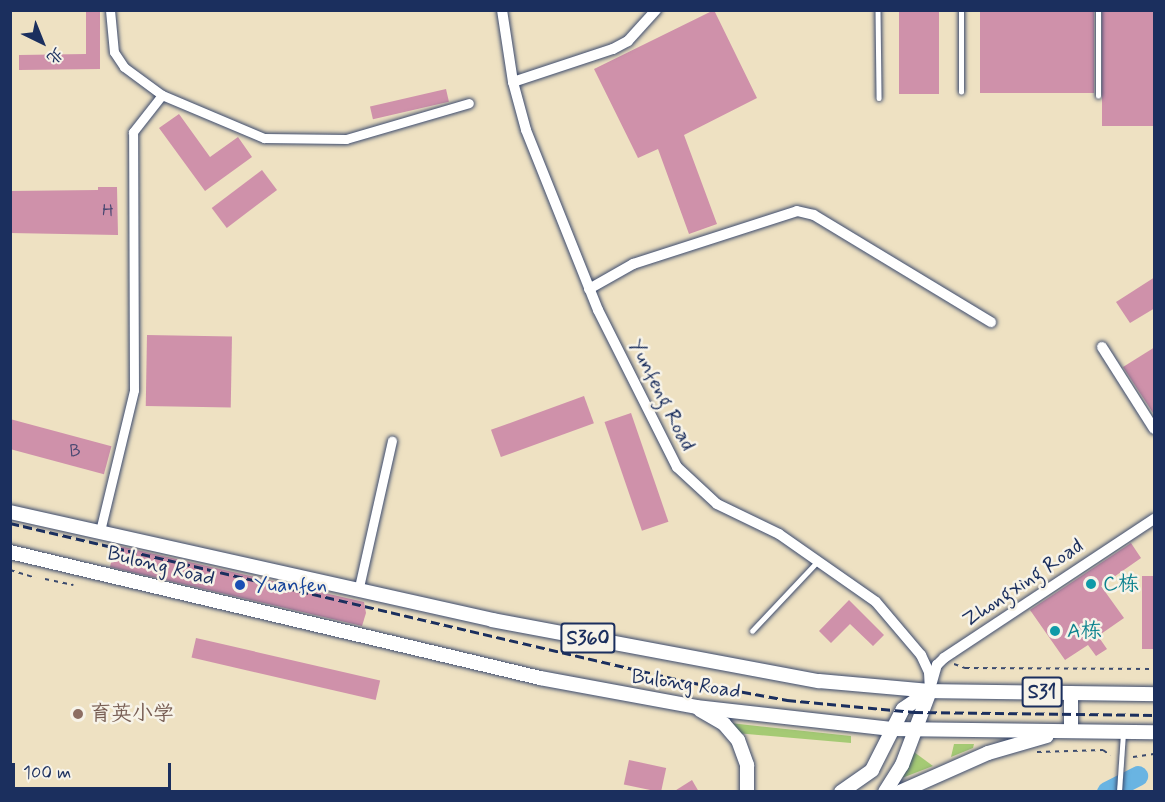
<!DOCTYPE html>
<meta charset="utf-8">
<style>
body{margin:0}
#map{position:relative;width:1165px;height:802px;overflow:hidden;background:#eee1c2;font-family:Mynerve,"LXGW WenKai TC",sans-serif}
div>[style]{position:absolute}
.green>*{inset:0;background:#a5ca74}
.river>*{height:20px;margin:-10px;padding:0 10px;transform-origin:10px;border-radius:10px;background:#69b4e2}
.building>*{inset:0;background:#cf91aa;transform-origin:0 0}
.path>*{height:2px;margin-top:-1px;transform-origin:0;background:repeating-linear-gradient(90deg,#3b4a6d 0 4.5px,transparent 0 9px)}
.roads{filter:drop-shadow(0 0 2px #3b4a6d) drop-shadow(0 0 2px #3b4a6d)}
.service>*{height:4.5px;margin:-2.25px;padding:0 2.25px;transform-origin:2.25px;border-radius:2.25px;background:#fff}
.minor>*{height:9px;margin:-4.5px;padding:0 4.5px;transform-origin:4.5px;border-radius:4.5px;background:#fff}
.tertiary>*{height:10px;margin:-5px;padding:0 5px;transform-origin:5px;border-radius:5px;background:#fff}
.primary>*{height:14px;margin:-7px;padding:0 7px;transform-origin:7px;border-radius:7px;background:#fff}
.rail>*{height:3px;margin-top:-1.5px;transform-origin:0;background:repeating-linear-gradient(90deg,#1b2f5e 0 9px,transparent 0 13.5px)}
.dots>*{width:16px;height:16px;translate:-50% -50%;box-sizing:border-box;border:3px solid #f7f3e8;border-radius:50%}
span{translate:-50% -50%;white-space:nowrap;text-align:center;line-height:1.15;-webkit-text-stroke:5px #f7f3e8;paint-order:stroke}
.number-label{font-size:18px;color:#484871}
.number-label span{-webkit-text-stroke-width:0}
.shield-label span{padding:2px 4px;background:#f7f3e8;border:2px solid;border-radius:4px;-webkit-text-stroke-width:0}
.shield-label{font-size:20px;color:#1b2f5e;font-weight:700}
.street-label{font-size:21px;color:#1b2f5e}
.culture-label{font-size:21px;color:#0d838f}
.left{translate:0 -50%;text-align:left}
.transit-label{font-size:21px;color:#164399}
.education-label{font-size:21px;color:#785e54}
.frame{position:absolute;inset:0;border:12px solid #1b2f5e;pointer-events:none}
.north{position:absolute;left:12px;top:12px;width:60px;height:60px;-webkit-text-stroke:4px #f7f3e8;paint-order:stroke;rotate:137deg;font-size:16px;font-weight:700;line-height:24px;text-align:center;color:#1b2f5e}
.north::after{content:'';display:block;margin:auto;width:21px;height:27px;background:#1b2f5e;clip-path:polygon(50% 0,100% 100%,50% 72%,0 100%)}
.scale{position:absolute;left:12px;top:763px;width:159px;height:27px;box-sizing:border-box;border:3px solid #1b2f5e;border-top:0;padding-left:8px;font-size:18px;line-height:21px;white-space:nowrap;color:#1b2f5e;-webkit-text-stroke:4px #f7f3e8;paint-order:stroke}
</style>
<div id="map">
<div class="green">
<i style="clip-path:polygon(730px 723px,851px 736px,851px 743px,736px 733px)"></i>
<i style="clip-path:polygon(954px 744px,974px 744px,973px 748px,951px 757px)"></i>
<i style="clip-path:polygon(914px 752px,933px 766px,902px 778px)"></i>
</div>
<div class="river">
<i style="left:1107px;top:792px;width:35px;rotate:-27deg"></i>
</div>
<div class="building">
<i style="clip-path:polygon(86px 10px,100px 10px,100px 69px,19px 70px,19px 55px,86px 54px)"></i>
<i style="clip-path:polygon(714px 10px,757px 98px,684px 135px,717px 224px,689px 234px,658px 149px,638px 158px,594px 69px)"></i>
<i style="left:899px;top:10px;width:40px;height:84px"></i>
<i style="left:980px;top:10px;width:114px;height:83px"></i>
<i style="left:1102px;top:10px;width:53px;height:116px"></i>
<i style="left:446px;top:89px;width:13px;height:78px;rotate:77deg"></i>
<i style="clip-path:polygon(179px 114px,210px 157px,238px 137px,252px 157px,205px 191px,159px 128px)"></i>
<i style="left:262px;top:170px;width:25px;height:63px;rotate:53deg"></i>
<i style="clip-path:polygon(98px 187px,117px 187px,118px 235px,10px 233px,10px 191px,98px 190px)"></i>
<i style="clip-path:polygon(1155px 277px,1155px 308px,1130px 323px,1116px 302px)"></i>
<i style="left:147px;top:335px;width:85px;height:71px;rotate:1deg"></i>
<i style="clip-path:polygon(1155px 347px,1155px 416px,1123px 367px)"></i>
<i style="left:584px;top:396px;width:29px;height:99px;rotate:70deg"></i>
<i style="left:631px;top:413px;width:115px;height:28px;rotate:71deg"></i>
<i style="left:10px;top:419px;width:105px;height:29px;rotate:15deg"></i>
<i style="clip-path:polygon(1131px 543px,1141px 558px,1101px 586px,1124px 618px,1098px 636px,1107px 649px,1096px 656px,1088px 645px,1065px 660px,1030px 610px)"></i>
<i style="clip-path:polygon(115px 545px,364px 602px,366px 613px,362px 626px,110px 567px)"></i>
<i style="left:1142px;top:576px;width:13px;height:73px"></i>
<i style="clip-path:polygon(849px 600px,884px 635px,873px 646px,850px 624px,831px 643px,819px 631px)"></i>
<i style="left:196px;top:638px;width:189px;height:20px;rotate:13deg"></i>
<i style="left:629px;top:760px;width:38px;height:25px;rotate:12deg"></i>
<i style="clip-path:polygon(692px 780px,699px 792px,673px 792px)"></i>
</div>
<div class="path">
<i style="left:10px;top:570px;width:27px;rotate:17deg"></i>
<i style="left:45px;top:579px;width:29px;rotate:12deg"></i>
<i style="left:954px;top:664px;width:12px;rotate:20deg"></i>
<i style="left:965px;top:668px;width:189px;rotate:0.3deg"></i>
<i style="left:1037px;top:752px;width:66px;rotate:-1.7deg"></i>
<i style="left:1103px;top:750px;width:9px;rotate:36deg"></i>
<i style="left:1133px;top:757px;width:21px;rotate:-8deg"></i>
</div>
<div class="roads">
<div class="service">
<i style="left:878px;top:10px;width:88px;rotate:89.3deg"></i>
<i style="left:961px;top:92px;width:82px;rotate:-90deg"></i>
<i style="left:1098px;top:96px;width:86px;rotate:-90deg"></i>
<i style="left:752px;top:631px;width:95px;rotate:-46.7deg"></i>
<i style="left:1119px;top:792px;width:58px;rotate:-86.1deg"></i>
</div>
<div class="minor">
<i style="left:110px;top:10px;width:42px;rotate:84.6deg"></i>
<i style="left:114px;top:52px;width:18px;rotate:56deg"></i>
<i style="left:124px;top:67px;width:47px;rotate:36.4deg"></i>
<i style="left:162px;top:95px;width:111px;rotate:22.9deg"></i>
<i style="left:264px;top:138px;width:82px;rotate:0.7deg"></i>
<i style="left:346px;top:139px;width:128px;rotate:-16.3deg"></i>
<i style="left:100px;top:531px;width:145px;rotate:-76.4deg"></i>
<i style="left:134px;top:390px;width:258px;rotate:-90.2deg"></i>
<i style="left:133px;top:132px;width:47px;rotate:-51.9deg"></i>
<i style="left:359px;top:587px;width:150px;rotate:-77.3deg"></i>
</div>
<div class="tertiary">
<i style="left:502px;top:10px;width:73px;rotate:81.3deg"></i>
<i style="left:513px;top:82px;width:50px;rotate:74.8deg"></i>
<i style="left:526px;top:130px;width:194px;rotate:68.2deg"></i>
<i style="left:598px;top:310px;width:176px;rotate:63.3deg"></i>
<i style="left:677px;top:467px;width:54px;rotate:42.8deg"></i>
<i style="left:717px;top:504px;width:69px;rotate:25.8deg"></i>
<i style="left:779px;top:534px;width:118px;rotate:35deg"></i>
<i style="left:876px;top:602px;width:70px;rotate:49.7deg"></i>
<i style="left:921px;top:655px;width:19px;rotate:65deg"></i>
<i style="left:929px;top:672px;width:19px;rotate:87deg"></i>
<i style="left:513px;top:82px;width:105px;rotate:-18.3deg"></i>
<i style="left:613px;top:49px;width:17px;rotate:-28deg"></i>
<i style="left:628px;top:41px;width:42px;rotate:-47.9deg"></i>
<i style="left:589px;top:289px;width:51px;rotate:-29.6deg"></i>
<i style="left:633px;top:264px;width:172px;rotate:-17.9deg"></i>
<i style="left:797px;top:211px;width:17px;rotate:13deg"></i>
<i style="left:814px;top:215px;width:207px;rotate:31.2deg"></i>
<i style="left:1102px;top:347px;width:97px;rotate:57.6deg"></i>
<i style="left:932px;top:682px;width:18px;rotate:-74deg"></i>
<i style="left:937px;top:665px;width:10px;rotate:-45deg"></i>
<i style="left:944px;top:658px;width:252px;rotate:-33.5deg"></i>
</div>
<div class="primary">
<i style="left:10px;top:512px;width:494px;rotate:12.6deg"></i>
<i style="left:492px;top:620px;width:333px;rotate:10.6deg"></i>
<i style="left:819px;top:681px;width:111px;rotate:5.1deg"></i>
<i style="left:930px;top:691px;width:224px;rotate:0.8deg"></i>
<i style="left:10px;top:552px;width:545px;rotate:13.37deg"></i>
<i style="left:540px;top:678px;width:159px;rotate:10.5deg"></i>
<i style="left:696px;top:707px;width:197px;rotate:6.4deg"></i>
<i style="left:892px;top:729px;width:262px;rotate:0.7deg"></i>
<i style="left:700px;top:710px;width:28px;rotate:30deg"></i>
<i style="left:724px;top:724px;width:21px;rotate:49deg"></i>
<i style="left:738px;top:740px;width:27px;rotate:70deg"></i>
<i style="left:747px;top:765px;width:27px;rotate:90deg"></i>
<i style="left:1071px;top:731px;width:38px;rotate:-90deg"></i>
<i style="left:841px;top:792px;width:38px;rotate:-35deg"></i>
<i style="left:872px;top:770px;width:68px;rotate:-63.1deg"></i>
<i style="left:903px;top:709px;width:32px;rotate:-34deg"></i>
<i style="left:885px;top:792px;width:32px;rotate:-58deg"></i>
<i style="left:902px;top:765px;width:79px;rotate:-69.3deg"></i>
<i style="left:900px;top:792px;width:96px;rotate:-23.9deg"></i>
<i style="left:988px;top:753px;width:61px;rotate:-16.1deg"></i>
</div>
</div>
<div class="rail">
<i style="left:10px;top:523px;width:697px;rotate:13.18deg"></i>
<i style="left:689px;top:682px;width:100px;rotate:10.4deg"></i>
<i style="left:787px;top:700px;width:128px;rotate:5.4deg"></i>
<i style="left:914px;top:712px;width:240px;rotate:0.7deg"></i>
</div>
<div class="dots">
<i style="left:1091px;top:584px;background:#0f9aa8"></i>
<i style="left:240px;top:585px;background:#1a4fb4"></i>
<i style="left:1055px;top:631px;background:#0f9aa8"></i>
<i style="left:78px;top:714px;background:#8d6e63"></i>
</div>
<div class="number-label">
<span style="left:108px;top:211px">H</span>
<span style="left:75px;top:451px">B</span>
</div>
<div class="shield-label">
<span style="left:588px;top:638px">S360</span>
<span style="left:1042px;top:692px">S31</span>
</div>
<div class="street-label">
<span style="left:662px;top:395px;rotate:63deg">Yunfeng Road</span>
<span style="left:161px;top:566px;rotate:14deg">Bulong Road</span>
<span style="left:1023px;top:583px;rotate:-34deg">Zhongxing Road</span>
<span style="left:686px;top:684px;rotate:8deg">Bulong Road</span>
</div>
<div class="culture-label">
<span class="left" style="left:1103px;top:584px">C栋</span>
<span class="left" style="left:1067px;top:631px">A栋</span>
</div>
<div class="transit-label">
<span class="left" style="left:254px;top:585px">Yuanfen</span>
</div>
<div class="education-label">
<span class="left" style="left:90px;top:714px">育英小学</span>
</div>
<div class="frame"></div>
<div class="north">北</div>
<div class="scale">100 m</div>
</div>
